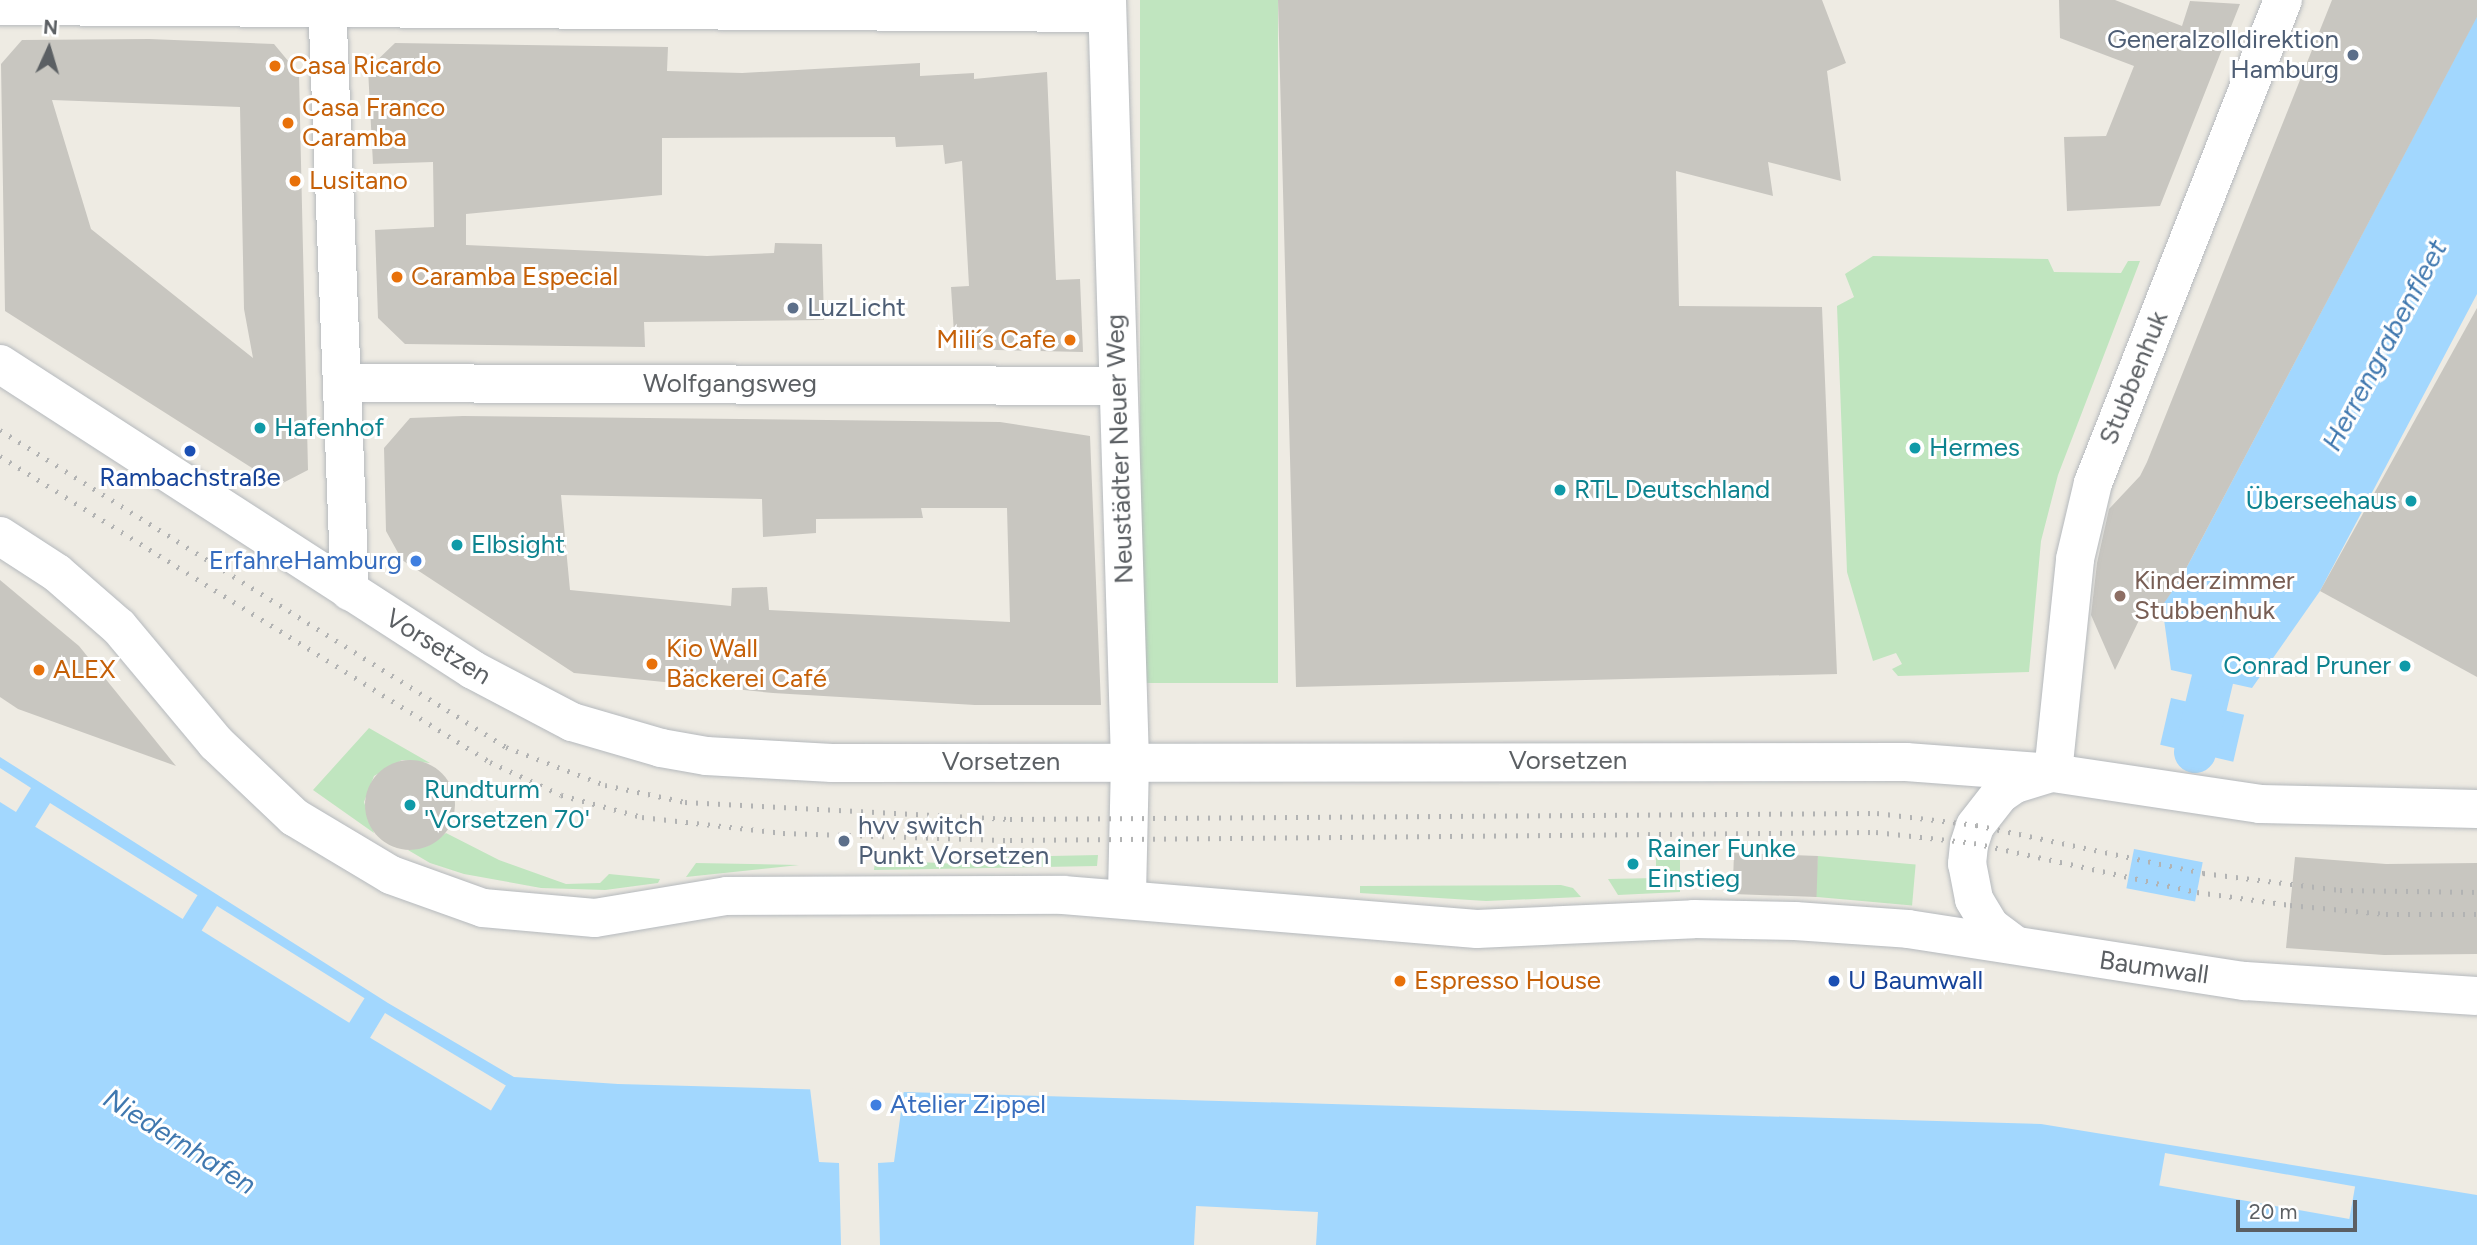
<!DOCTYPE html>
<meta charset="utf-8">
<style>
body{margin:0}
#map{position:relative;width:2477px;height:1245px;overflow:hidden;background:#eeebe3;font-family:Figtree,sans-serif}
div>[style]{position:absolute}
.green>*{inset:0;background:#c0e5bf;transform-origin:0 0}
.water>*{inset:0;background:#a2d7fe;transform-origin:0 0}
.pier>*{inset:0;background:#eeebe3;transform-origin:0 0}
.canal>*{height:42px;margin:-21px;padding:0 21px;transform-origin:21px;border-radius:21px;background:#a2d7fe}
.building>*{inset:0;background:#c8c6c0;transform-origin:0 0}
.round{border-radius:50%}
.roads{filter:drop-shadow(0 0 2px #b5b9bd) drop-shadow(0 0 2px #b5b9bd)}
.street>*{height:38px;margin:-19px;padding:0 19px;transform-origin:19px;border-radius:19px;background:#fff}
.secondary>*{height:38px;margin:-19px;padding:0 19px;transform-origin:19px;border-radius:19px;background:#fff}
.rail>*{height:5px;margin-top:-2.5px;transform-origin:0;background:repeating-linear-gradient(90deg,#b2b3b3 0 2px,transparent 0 11px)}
.dots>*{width:19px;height:19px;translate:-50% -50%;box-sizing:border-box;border:4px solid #fff;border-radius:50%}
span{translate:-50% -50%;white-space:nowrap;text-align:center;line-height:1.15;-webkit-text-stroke:6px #fff;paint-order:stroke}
.service-label{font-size:26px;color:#4e5e75}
.right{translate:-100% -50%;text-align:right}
.left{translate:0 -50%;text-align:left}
.food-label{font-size:26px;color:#c56008}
.street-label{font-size:26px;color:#5b5f63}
.culture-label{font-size:26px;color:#0d838f}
.transit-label{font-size:26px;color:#164399}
.shop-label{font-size:26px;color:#366cbe}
.education-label{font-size:26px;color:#785e54}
.water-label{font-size:28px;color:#4078af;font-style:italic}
.north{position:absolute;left:14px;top:14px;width:70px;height:70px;-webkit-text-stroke:5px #fff;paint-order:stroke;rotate:4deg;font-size:19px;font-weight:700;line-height:28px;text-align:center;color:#5b5f63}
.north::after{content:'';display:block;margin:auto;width:24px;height:32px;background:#5b5f63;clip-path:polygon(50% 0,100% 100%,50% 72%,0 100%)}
.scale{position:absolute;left:2236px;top:1200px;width:121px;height:32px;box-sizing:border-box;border:4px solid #5b5f63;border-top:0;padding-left:9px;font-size:21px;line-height:24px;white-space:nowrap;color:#5b5f63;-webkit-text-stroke:5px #fff;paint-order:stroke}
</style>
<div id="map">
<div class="green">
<i style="left:1140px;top:0;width:138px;height:683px"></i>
<i style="clip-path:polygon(1873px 256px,2048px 259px,2054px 272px,2121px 273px,2128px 261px,2140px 261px,2058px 475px,2041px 541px,2029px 672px,1898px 676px,1892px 669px,1902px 664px,1896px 653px,1873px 661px,1847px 572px,1837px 306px,1854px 297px,1845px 274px)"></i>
<i style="clip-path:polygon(369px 728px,430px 763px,402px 760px,374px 776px,364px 802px,374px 833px,313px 790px)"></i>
<i style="clip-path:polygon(446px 833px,499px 860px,566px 884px,600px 883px,609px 874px,660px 879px,658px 883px,605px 890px,541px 888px,464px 874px,430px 863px,408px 850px,428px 846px)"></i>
<i style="clip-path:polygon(1656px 851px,1680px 852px,1680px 892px,1618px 895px,1608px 879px,1656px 878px)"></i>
<i style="clip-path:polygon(1098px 855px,1097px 866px,874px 870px,875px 860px,961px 864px,962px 858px)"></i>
<i style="left:1818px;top:856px;width:98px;height:41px;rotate:5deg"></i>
<i style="clip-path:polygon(696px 863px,799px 865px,686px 877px)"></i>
<i style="clip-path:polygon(1561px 885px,1573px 888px,1581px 897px,1486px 901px,1360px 893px,1360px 886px)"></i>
</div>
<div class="water">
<i style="clip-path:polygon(2477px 16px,2477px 294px,2320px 591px,2252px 688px,2171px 670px,2162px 605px,2180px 580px)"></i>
<i style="left:2171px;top:698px;width:75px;height:48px;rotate:13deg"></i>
<i style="clip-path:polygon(0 757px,388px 1003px,514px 1077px,618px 1084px,2041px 1124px,2477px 1195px,2477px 1245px,0 1245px)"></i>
<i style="left:2134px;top:849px;width:70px;height:40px;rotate:11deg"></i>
</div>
<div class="pier">
<i style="clip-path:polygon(0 768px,31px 788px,16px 812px,0 802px)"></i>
<i style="left:50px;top:803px;width:174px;height:28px;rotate:32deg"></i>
<i style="left:217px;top:906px;width:174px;height:29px;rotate:32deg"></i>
<i style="left:385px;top:1013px;width:141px;height:29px;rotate:31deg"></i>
<i style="clip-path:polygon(810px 1088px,904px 1090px,894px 1162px,878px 1163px,880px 1245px,841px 1245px,839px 1163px,819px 1162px)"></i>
<i style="left:2165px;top:1153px;width:193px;height:33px;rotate:10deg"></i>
<i style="clip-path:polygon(1196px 1206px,1318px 1212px,1316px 1245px,1194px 1245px)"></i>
</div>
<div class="canal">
<i style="left:2195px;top:752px;width:85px;rotate:-76.5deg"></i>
<i style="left:2215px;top:669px;width:47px;rotate:-63.4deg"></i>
</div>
<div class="building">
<i style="clip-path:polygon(1278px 0,1822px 0,1846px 63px,1827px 71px,1841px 181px,1768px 162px,1773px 196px,1676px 171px,1679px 306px,1822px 307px,1837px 674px,1296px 687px)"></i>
<i style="clip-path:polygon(2059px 0,2115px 0,2182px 26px,2190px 1px,2240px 4px,2160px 206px,2067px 211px,2064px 137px,2106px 136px,2134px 66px,2060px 38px)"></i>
<i style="clip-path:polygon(2332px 0,2477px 0,2477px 17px,2180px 580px,2153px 619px,2142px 614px,2115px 670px,2091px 615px,2097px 563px,2109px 509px,2140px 476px,2147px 462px)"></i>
<i style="clip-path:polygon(evenodd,149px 39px,274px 44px,299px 74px,308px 470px,279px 485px,5px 311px,1px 64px,22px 40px,149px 39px,52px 100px,240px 107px,244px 309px,253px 358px,91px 229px,52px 100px)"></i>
<i style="clip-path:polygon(395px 43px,668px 47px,667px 71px,742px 73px,920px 63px,920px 76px,974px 73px,974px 79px,1047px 72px,1056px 280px,1080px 279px,1083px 352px,955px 349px,951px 287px,969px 286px,962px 161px,945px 164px,943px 145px,896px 147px,895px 137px,662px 138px,662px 195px,466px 214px,466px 245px,707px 256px,774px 253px,775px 243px,822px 244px,824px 320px,644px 322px,645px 347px,405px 344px,378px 318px,375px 230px,434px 227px,433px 162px,373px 164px,368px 69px)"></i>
<i style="clip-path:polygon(2477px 308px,2477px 677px,2320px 591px)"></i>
<i style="clip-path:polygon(evenodd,463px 416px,1000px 422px,1090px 436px,1101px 705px,975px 705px,773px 693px,574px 673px,402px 560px,386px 531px,384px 448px,410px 418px,463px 416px,561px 495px,762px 499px,763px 537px,816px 533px,816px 519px,923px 518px,921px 508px,1007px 508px,1010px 622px,769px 610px,767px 587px,732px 588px,731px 606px,570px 590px,561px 495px)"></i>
<i style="clip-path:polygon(0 580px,79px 646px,176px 766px,18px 709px,0 697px)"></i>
<i class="round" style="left:365px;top:760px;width:90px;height:90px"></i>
<i style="left:1734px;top:853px;width:84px;height:41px;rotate:2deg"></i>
<i style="clip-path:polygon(2295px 857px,2386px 864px,2477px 863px,2477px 954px,2384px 955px,2286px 948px)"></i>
</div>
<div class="roads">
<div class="street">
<i style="left:327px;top:0;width:592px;rotate:87.78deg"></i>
<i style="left:1107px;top:0;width:762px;rotate:88.27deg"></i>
<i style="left:1130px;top:762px;width:135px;rotate:91.3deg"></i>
<i style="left:0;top:6px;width:1107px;rotate:0.36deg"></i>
<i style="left:342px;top:383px;width:776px;rotate:0.22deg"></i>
<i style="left:2053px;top:773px;width:215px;rotate:-84.1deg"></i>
<i style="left:2075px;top:559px;width:78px;rotate:-76.7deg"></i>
<i style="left:2093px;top:483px;width:519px;rotate:-68.53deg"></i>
</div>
<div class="secondary">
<i style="left:0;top:364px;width:563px;rotate:32.9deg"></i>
<i style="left:473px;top:670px;width:112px;rotate:27.7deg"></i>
<i style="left:572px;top:722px;width:93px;rotate:16.3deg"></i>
<i style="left:661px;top:748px;width:46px;rotate:10.1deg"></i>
<i style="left:706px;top:756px;width:126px;rotate:3.2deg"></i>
<i style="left:832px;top:763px;width:1074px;rotate:-0.05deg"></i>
<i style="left:1906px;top:762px;width:147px;rotate:4.3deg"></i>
<i style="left:2053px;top:773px;width:209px;rotate:8.5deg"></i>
<i style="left:2260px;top:804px;width:217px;rotate:1.3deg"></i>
<i style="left:0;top:536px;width:68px;rotate:33deg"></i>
<i style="left:57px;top:573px;width:82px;rotate:41.1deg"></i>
<i style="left:119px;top:627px;width:151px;rotate:50.1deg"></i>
<i style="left:216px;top:743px;width:108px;rotate:43.5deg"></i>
<i style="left:294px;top:817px;width:113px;rotate:30.9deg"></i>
<i style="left:391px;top:875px;width:98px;rotate:19.7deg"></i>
<i style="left:483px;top:908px;width:112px;rotate:5.1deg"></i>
<i style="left:595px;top:918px;width:134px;rotate:-9.5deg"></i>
<i style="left:727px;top:896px;width:336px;rotate:-0.2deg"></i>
<i style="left:1063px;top:895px;width:415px;rotate:4.7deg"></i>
<i style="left:1477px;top:929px;width:217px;rotate:-2.6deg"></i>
<i style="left:1694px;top:919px;width:101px;rotate:1.1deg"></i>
<i style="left:1795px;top:921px;width:113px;rotate:4deg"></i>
<i style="left:1908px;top:929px;width:341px;rotate:8.8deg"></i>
<i style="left:2245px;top:981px;width:232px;rotate:3.7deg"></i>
<i style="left:2015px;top:945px;width:31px;rotate:-143deg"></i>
<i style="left:1990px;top:926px;width:31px;rotate:-121deg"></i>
<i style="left:1974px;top:899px;width:36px;rotate:-101deg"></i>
<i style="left:1967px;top:864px;width:19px;rotate:-84deg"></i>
<i style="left:1969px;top:845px;width:20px;rotate:-72deg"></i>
<i style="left:1975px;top:826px;width:39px;rotate:-52deg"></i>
<i style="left:1999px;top:795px;width:19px;rotate:-35deg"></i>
<i style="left:2015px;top:784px;width:34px;rotate:-17deg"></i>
</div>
</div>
<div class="rail">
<i style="left:0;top:430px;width:597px;rotate:32.07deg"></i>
<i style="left:506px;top:747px;width:106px;rotate:21deg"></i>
<i style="left:605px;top:785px;width:82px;rotate:12deg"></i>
<i style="left:685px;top:802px;width:325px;rotate:3deg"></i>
<i style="left:1010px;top:819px;width:867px;rotate:-0.4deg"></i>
<i style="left:1877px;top:813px;width:100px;rotate:6.9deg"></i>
<i style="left:1976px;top:825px;width:232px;rotate:11.9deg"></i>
<i style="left:2203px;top:873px;width:138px;rotate:7.1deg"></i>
<i style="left:2340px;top:890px;width:137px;rotate:0.8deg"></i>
<i style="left:0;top:456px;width:578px;rotate:31.98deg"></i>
<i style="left:490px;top:762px;width:78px;rotate:24.9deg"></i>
<i style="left:561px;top:795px;width:84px;rotate:15.2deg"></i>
<i style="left:642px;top:817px;width:142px;rotate:6.5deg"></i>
<i style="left:783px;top:833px;width:227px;rotate:1.8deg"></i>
<i style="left:1010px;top:840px;width:866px;rotate:-0.53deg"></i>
<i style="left:1876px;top:832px;width:99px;rotate:6.4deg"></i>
<i style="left:1974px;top:843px;width:228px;rotate:12.4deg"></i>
<i style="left:2197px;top:892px;width:94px;rotate:8deg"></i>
<i style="left:2290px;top:905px;width:96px;rotate:5.4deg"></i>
<i style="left:2386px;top:914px;width:91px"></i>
</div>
<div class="dots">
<i style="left:2353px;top:55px;background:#5c6f8a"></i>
<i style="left:275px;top:66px;background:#e8710a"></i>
<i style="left:288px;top:123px;background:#e8710a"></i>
<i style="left:295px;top:181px;background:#e8710a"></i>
<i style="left:397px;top:277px;background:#e8710a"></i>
<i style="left:793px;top:308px;background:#5c6f8a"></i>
<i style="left:1070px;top:340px;background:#e8710a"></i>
<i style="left:260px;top:428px;background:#0f9aa8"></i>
<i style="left:1915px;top:448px;background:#0f9aa8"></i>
<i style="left:190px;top:451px;background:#1a4fb4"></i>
<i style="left:1560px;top:490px;background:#0f9aa8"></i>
<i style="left:2411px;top:501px;background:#0f9aa8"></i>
<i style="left:457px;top:545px;background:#0f9aa8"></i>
<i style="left:416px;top:561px;background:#3f7fe0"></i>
<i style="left:2120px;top:596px;background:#8d6e63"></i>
<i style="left:652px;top:664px;background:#e8710a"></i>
<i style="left:2405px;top:666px;background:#0f9aa8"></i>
<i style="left:39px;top:670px;background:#e8710a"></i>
<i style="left:410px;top:805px;background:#0f9aa8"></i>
<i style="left:844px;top:841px;background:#5c6f8a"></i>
<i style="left:1633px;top:864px;background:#0f9aa8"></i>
<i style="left:1400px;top:981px;background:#e8710a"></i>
<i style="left:1834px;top:981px;background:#1a4fb4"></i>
<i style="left:876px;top:1105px;background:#3f7fe0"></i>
</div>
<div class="service-label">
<span class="right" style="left:2339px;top:55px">Generalzolldirektion<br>Hamburg</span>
<span class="left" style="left:807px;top:308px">LuzLicht</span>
<span class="left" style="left:858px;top:841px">hvv switch<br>Punkt Vorsetzen</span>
</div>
<div class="food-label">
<span class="left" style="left:289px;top:66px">Casa Ricardo</span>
<span class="left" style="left:302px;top:123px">Casa Franco<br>Caramba</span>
<span class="left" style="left:309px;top:181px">Lusitano</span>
<span class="left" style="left:411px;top:277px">Caramba Especial</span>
<span class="right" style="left:1056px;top:340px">Mili´s Cafe</span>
<span class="left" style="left:666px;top:664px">Kio Wall<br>Bäckerei Café</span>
<span class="left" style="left:53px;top:670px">ALEX</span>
<span class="left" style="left:1414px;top:981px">Espresso House</span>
</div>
<div class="street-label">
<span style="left:2134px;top:378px;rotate:-68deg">Stubbenhuk</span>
<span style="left:730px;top:384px">Wolfgangsweg</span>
<span style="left:1120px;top:449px;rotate:-92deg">Neustädter Neuer Weg</span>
<span style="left:438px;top:647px;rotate:32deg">Vorsetzen</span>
<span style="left:1568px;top:761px">Vorsetzen</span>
<span style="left:1001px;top:762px">Vorsetzen</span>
<span style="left:2154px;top:968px;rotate:8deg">Baumwall</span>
</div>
<div class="culture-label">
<span class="left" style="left:274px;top:428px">Hafenhof</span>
<span class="left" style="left:1929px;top:448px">Hermes</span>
<span class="left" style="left:1574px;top:490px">RTL Deutschland</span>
<span class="right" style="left:2397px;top:501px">Überseehaus</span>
<span class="left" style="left:471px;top:545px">Elbsight</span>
<span class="right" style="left:2391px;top:666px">Conrad Pruner</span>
<span class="left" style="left:424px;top:805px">Rundturm<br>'Vorsetzen 70'</span>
<span class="left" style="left:1647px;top:864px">Rainer Funke<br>Einstieg</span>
</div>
<div class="transit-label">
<span style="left:190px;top:478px">Rambachstraße</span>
<span class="left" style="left:1848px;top:981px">U Baumwall</span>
</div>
<div class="shop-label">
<span class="right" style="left:402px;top:561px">ErfahreHamburg</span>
<span class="left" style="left:890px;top:1105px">Atelier Zippel</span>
</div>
<div class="education-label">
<span class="left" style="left:2134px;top:596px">Kinderzimmer<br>Stubbenhuk</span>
</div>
<div class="water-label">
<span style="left:2384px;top:345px;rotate:-62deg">Herrengrabenfleet</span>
<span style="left:180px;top:1141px;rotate:32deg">Niedernhafen</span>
</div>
<div class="north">N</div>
<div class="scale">20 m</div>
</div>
